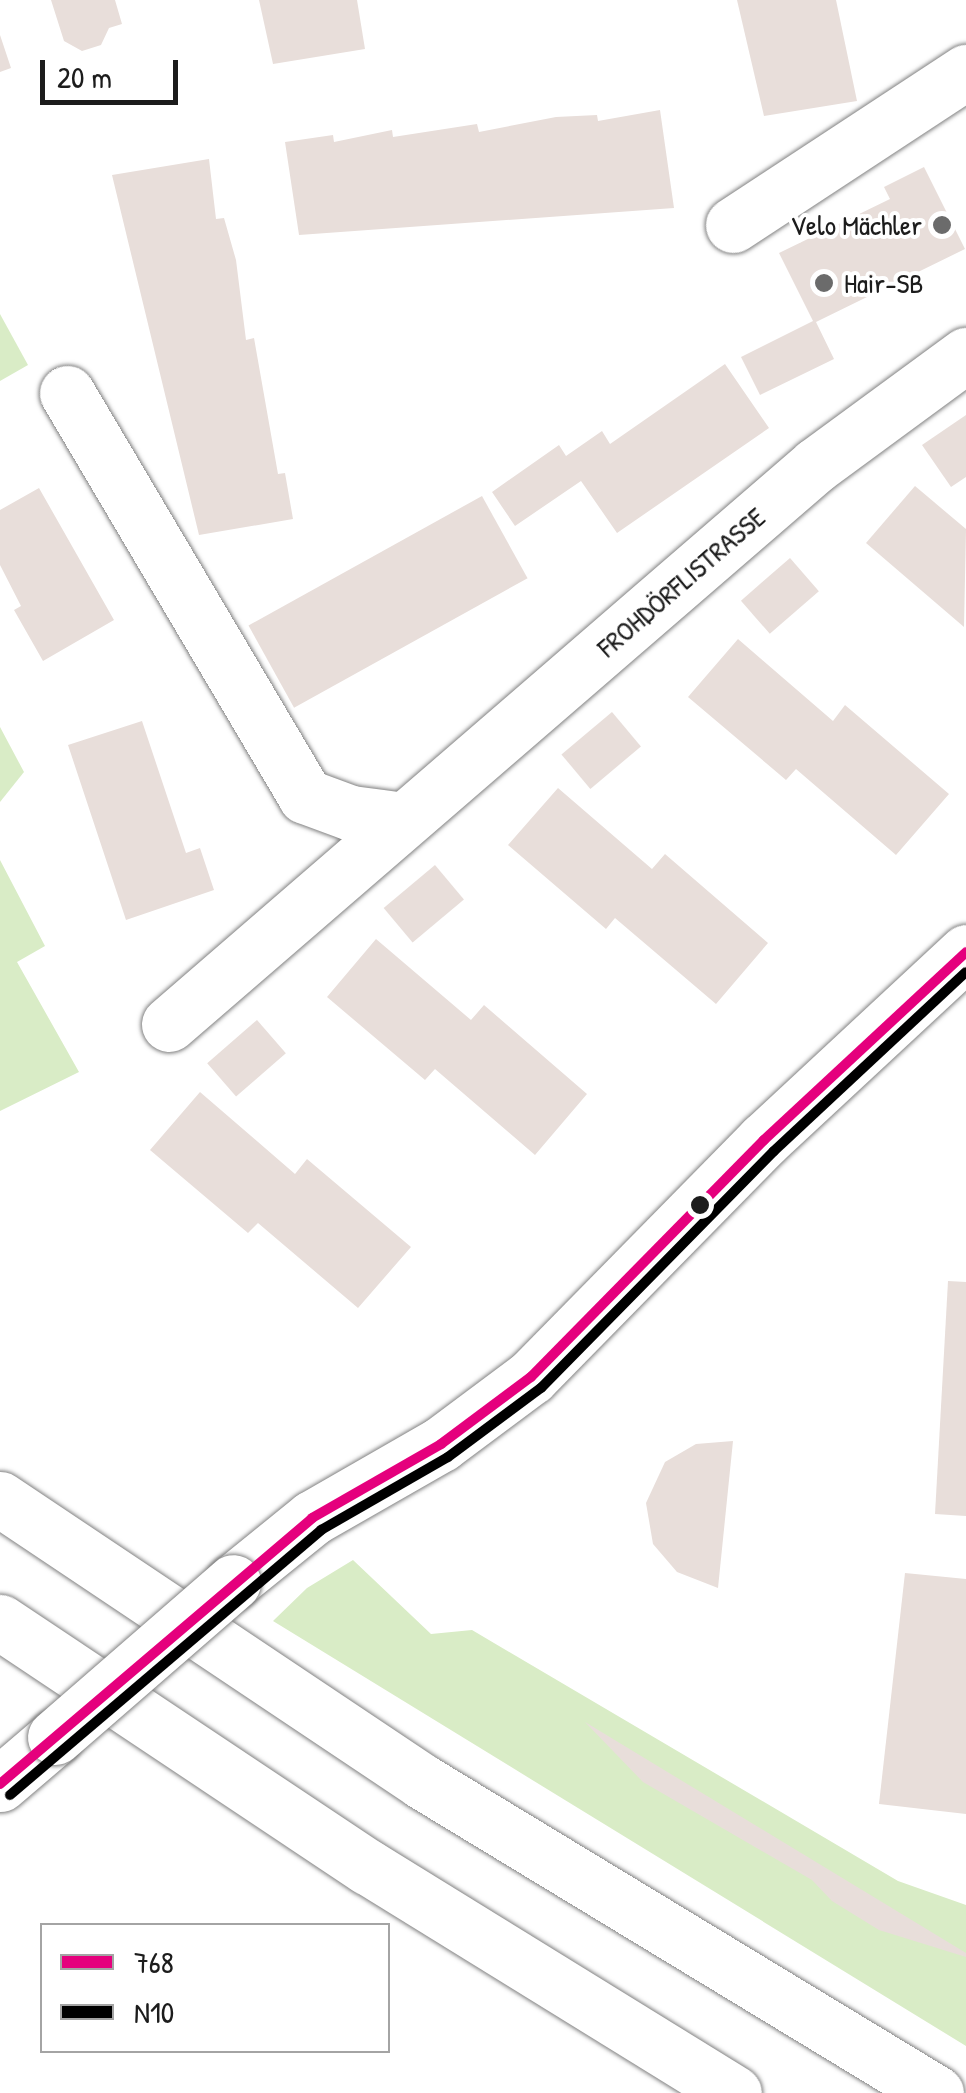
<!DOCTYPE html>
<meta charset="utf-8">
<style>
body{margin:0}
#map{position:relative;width:966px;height:2093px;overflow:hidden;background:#fff;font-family:"Patrick Hand",sans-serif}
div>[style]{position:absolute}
.green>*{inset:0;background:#d9ecc6}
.building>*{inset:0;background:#e8deda;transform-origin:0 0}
.roads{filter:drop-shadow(0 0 2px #828282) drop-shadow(0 0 2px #828282)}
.minor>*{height:55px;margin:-27.5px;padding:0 27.5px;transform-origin:27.5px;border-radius:27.5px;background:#fff}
.major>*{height:55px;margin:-27.5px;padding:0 27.5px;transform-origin:27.5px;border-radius:27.5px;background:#fff}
.highway>*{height:55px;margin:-27.5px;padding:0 27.5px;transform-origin:27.5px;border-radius:27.5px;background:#fff}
.bridges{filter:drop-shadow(0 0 2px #828282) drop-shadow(0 0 2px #828282)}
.major-bridge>*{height:55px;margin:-27.5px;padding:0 27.5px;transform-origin:27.5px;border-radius:27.5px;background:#fff}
.bus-1>*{height:10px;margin:-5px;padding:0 5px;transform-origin:5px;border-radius:5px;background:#e5007d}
.bus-2>*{height:10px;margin:-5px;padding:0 5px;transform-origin:5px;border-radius:5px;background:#000}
.dots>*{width:28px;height:28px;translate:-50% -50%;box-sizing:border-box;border:5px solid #fff;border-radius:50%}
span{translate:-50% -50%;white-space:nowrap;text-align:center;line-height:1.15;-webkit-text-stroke:8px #fff;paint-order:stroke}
.poi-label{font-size:28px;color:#1c1c1c}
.right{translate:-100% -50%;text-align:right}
.left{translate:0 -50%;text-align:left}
.street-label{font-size:28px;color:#1c1c1c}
.legend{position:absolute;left:40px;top:1923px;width:350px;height:130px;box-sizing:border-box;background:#fff;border:2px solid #a4a4a4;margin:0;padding:12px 18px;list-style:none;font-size:30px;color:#1c1c1c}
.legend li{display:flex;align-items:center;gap:20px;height:50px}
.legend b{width:50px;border:2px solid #a4a4a4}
.scale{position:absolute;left:40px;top:60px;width:138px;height:45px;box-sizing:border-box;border:5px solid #1c1c1c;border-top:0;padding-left:12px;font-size:30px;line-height:35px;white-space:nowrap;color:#1c1c1c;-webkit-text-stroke:8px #fff;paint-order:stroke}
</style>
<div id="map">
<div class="green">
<i style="clip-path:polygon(0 314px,28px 365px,0 381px)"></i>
<i style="clip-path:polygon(0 727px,24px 772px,0 802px)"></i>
<i style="clip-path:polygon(0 860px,45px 946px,17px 962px,79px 1072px,0 1111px)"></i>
<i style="clip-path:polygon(353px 1560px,431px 1634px,472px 1630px,898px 1881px,966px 1905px,966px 2046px,273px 1621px,307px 1588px)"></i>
</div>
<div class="building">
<i style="clip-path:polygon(51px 0,115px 0,122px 24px,109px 28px,101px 45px,82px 51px,64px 41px)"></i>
<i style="clip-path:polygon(259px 0,357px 0,365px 49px,273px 64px)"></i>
<i style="clip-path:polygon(737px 0,836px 0,857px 101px,764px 116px)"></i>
<i style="clip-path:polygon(0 35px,11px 68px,0 72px)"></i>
<i style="clip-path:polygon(660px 110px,674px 208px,299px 235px,285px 142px,333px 135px,334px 142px,392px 130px,393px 137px,477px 124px,479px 132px,556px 117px,597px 115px,598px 121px)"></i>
<i style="clip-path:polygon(209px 159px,216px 219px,224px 218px,236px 260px,246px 340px,254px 338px,278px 474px,285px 473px,293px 519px,199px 535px,112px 175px)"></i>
<i style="clip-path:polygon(924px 167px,965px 249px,816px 322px,834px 359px,760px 395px,741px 357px,813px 321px,779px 253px,890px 199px,884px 187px)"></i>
<i style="clip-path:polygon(725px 364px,769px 428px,617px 533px,581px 481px,515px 526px,492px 492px,559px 445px,566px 456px,602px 431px,610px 444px)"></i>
<i style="clip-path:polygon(966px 415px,966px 477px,951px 487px,922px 445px)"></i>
<i style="clip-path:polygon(915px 486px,966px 529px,964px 627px,866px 543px)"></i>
<i style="clip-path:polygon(39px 488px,114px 620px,43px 661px,14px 610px,21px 606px,0 565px,0 510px)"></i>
<i style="left:482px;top:496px;width:94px;height:267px;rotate:61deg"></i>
<i style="left:790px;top:558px;width:44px;height:65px;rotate:49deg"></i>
<i style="clip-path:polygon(738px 639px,833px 721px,845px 705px,949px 794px,896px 855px,796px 769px,786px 780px,688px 697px)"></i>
<i style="left:612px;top:712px;width:45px;height:66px;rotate:50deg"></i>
<i style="clip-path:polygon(142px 721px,186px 853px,200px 848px,214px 890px,126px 920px,68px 745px)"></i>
<i style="clip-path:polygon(558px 788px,652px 869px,665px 854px,768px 943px,716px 1004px,615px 918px,606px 929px,508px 845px)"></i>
<i style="left:435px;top:865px;width:45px;height:67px;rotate:50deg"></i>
<i style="clip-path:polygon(376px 939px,471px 1020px,484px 1005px,587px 1094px,535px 1155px,435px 1069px,425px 1080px,327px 997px)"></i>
<i style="left:257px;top:1020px;width:44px;height:66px;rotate:49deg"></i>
<i style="clip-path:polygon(200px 1092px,295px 1174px,307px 1159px,411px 1247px,358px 1308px,258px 1223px,248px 1233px,150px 1150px)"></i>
<i style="clip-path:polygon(948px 1281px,966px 1282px,966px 1516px,935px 1514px)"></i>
<i style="clip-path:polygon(733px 1441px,718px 1588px,677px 1572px,653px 1544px,646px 1503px,665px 1462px,696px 1444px)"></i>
<i style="clip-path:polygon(905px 1573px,966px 1579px,966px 1814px,879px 1804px)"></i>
<i style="clip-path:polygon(585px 1722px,966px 1953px,966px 1957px,879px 1930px,832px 1901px,812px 1880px,643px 1782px)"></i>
</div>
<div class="roads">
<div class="minor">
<i style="left:733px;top:225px;width:279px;rotate:-33.3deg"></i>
<i style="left:67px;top:393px;width:468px;rotate:59.4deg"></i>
<i style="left:305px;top:796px;width:49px;rotate:20.3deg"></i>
<i style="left:351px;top:813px;width:53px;rotate:7.5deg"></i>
<i style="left:169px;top:1024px;width:855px;rotate:-40.83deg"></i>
<i style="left:816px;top:465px;width:186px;rotate:-36.3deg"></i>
</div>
<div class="major">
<i style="left:233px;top:1582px;width:102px;rotate:-39deg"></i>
<i style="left:312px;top:1518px;width:149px;rotate:-29.8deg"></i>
<i style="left:441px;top:1444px;width:112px;rotate:-36.7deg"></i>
<i style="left:531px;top:1377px;width:332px;rotate:-45.5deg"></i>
<i style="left:764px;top:1140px;width:276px;rotate:-42.9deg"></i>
<i style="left:0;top:1784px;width:72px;rotate:-40.5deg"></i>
</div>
<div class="highway">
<i style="left:0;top:1499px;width:509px;rotate:33.78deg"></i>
<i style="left:423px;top:1782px;width:600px;rotate:31.23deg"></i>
<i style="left:0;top:1622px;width:442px;rotate:33.7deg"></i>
<i style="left:368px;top:1867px;width:430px;rotate:31.7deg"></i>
</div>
</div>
<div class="bridges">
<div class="major-bridge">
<i style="left:55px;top:1737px;width:236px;rotate:-41deg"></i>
</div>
</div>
<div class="bus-1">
<i style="left:0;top:1784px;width:410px;rotate:-40.4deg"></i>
<i style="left:312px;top:1518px;width:149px;rotate:-29.8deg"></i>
<i style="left:441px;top:1444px;width:112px;rotate:-36.7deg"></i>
<i style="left:531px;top:1377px;width:332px;rotate:-45.5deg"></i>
<i style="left:764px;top:1140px;width:276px;rotate:-42.9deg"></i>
</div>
<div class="bus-2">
<i style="left:10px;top:1795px;width:409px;rotate:-40.4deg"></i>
<i style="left:321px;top:1530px;width:146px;rotate:-29.9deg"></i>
<i style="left:448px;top:1457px;width:116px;rotate:-36.6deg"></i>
<i style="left:541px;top:1388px;width:332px;rotate:-45.5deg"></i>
<i style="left:774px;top:1151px;width:262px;rotate:-43deg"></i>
</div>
<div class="dots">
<i style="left:942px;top:225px;background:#6b6b6b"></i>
<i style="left:824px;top:283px;background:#6b6b6b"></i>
<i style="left:700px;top:1205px;background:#1c1c1c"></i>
</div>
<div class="poi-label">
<span class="right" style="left:922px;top:225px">Velo Mächler</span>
<span class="left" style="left:844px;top:283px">Hair-SB</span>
</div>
<div class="street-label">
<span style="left:681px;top:582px;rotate:-41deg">FROHDÖRFLISTRASSE</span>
</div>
<ul class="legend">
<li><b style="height:12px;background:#e5007d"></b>768</li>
<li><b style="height:12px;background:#000"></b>N10</li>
</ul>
<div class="scale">20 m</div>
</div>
